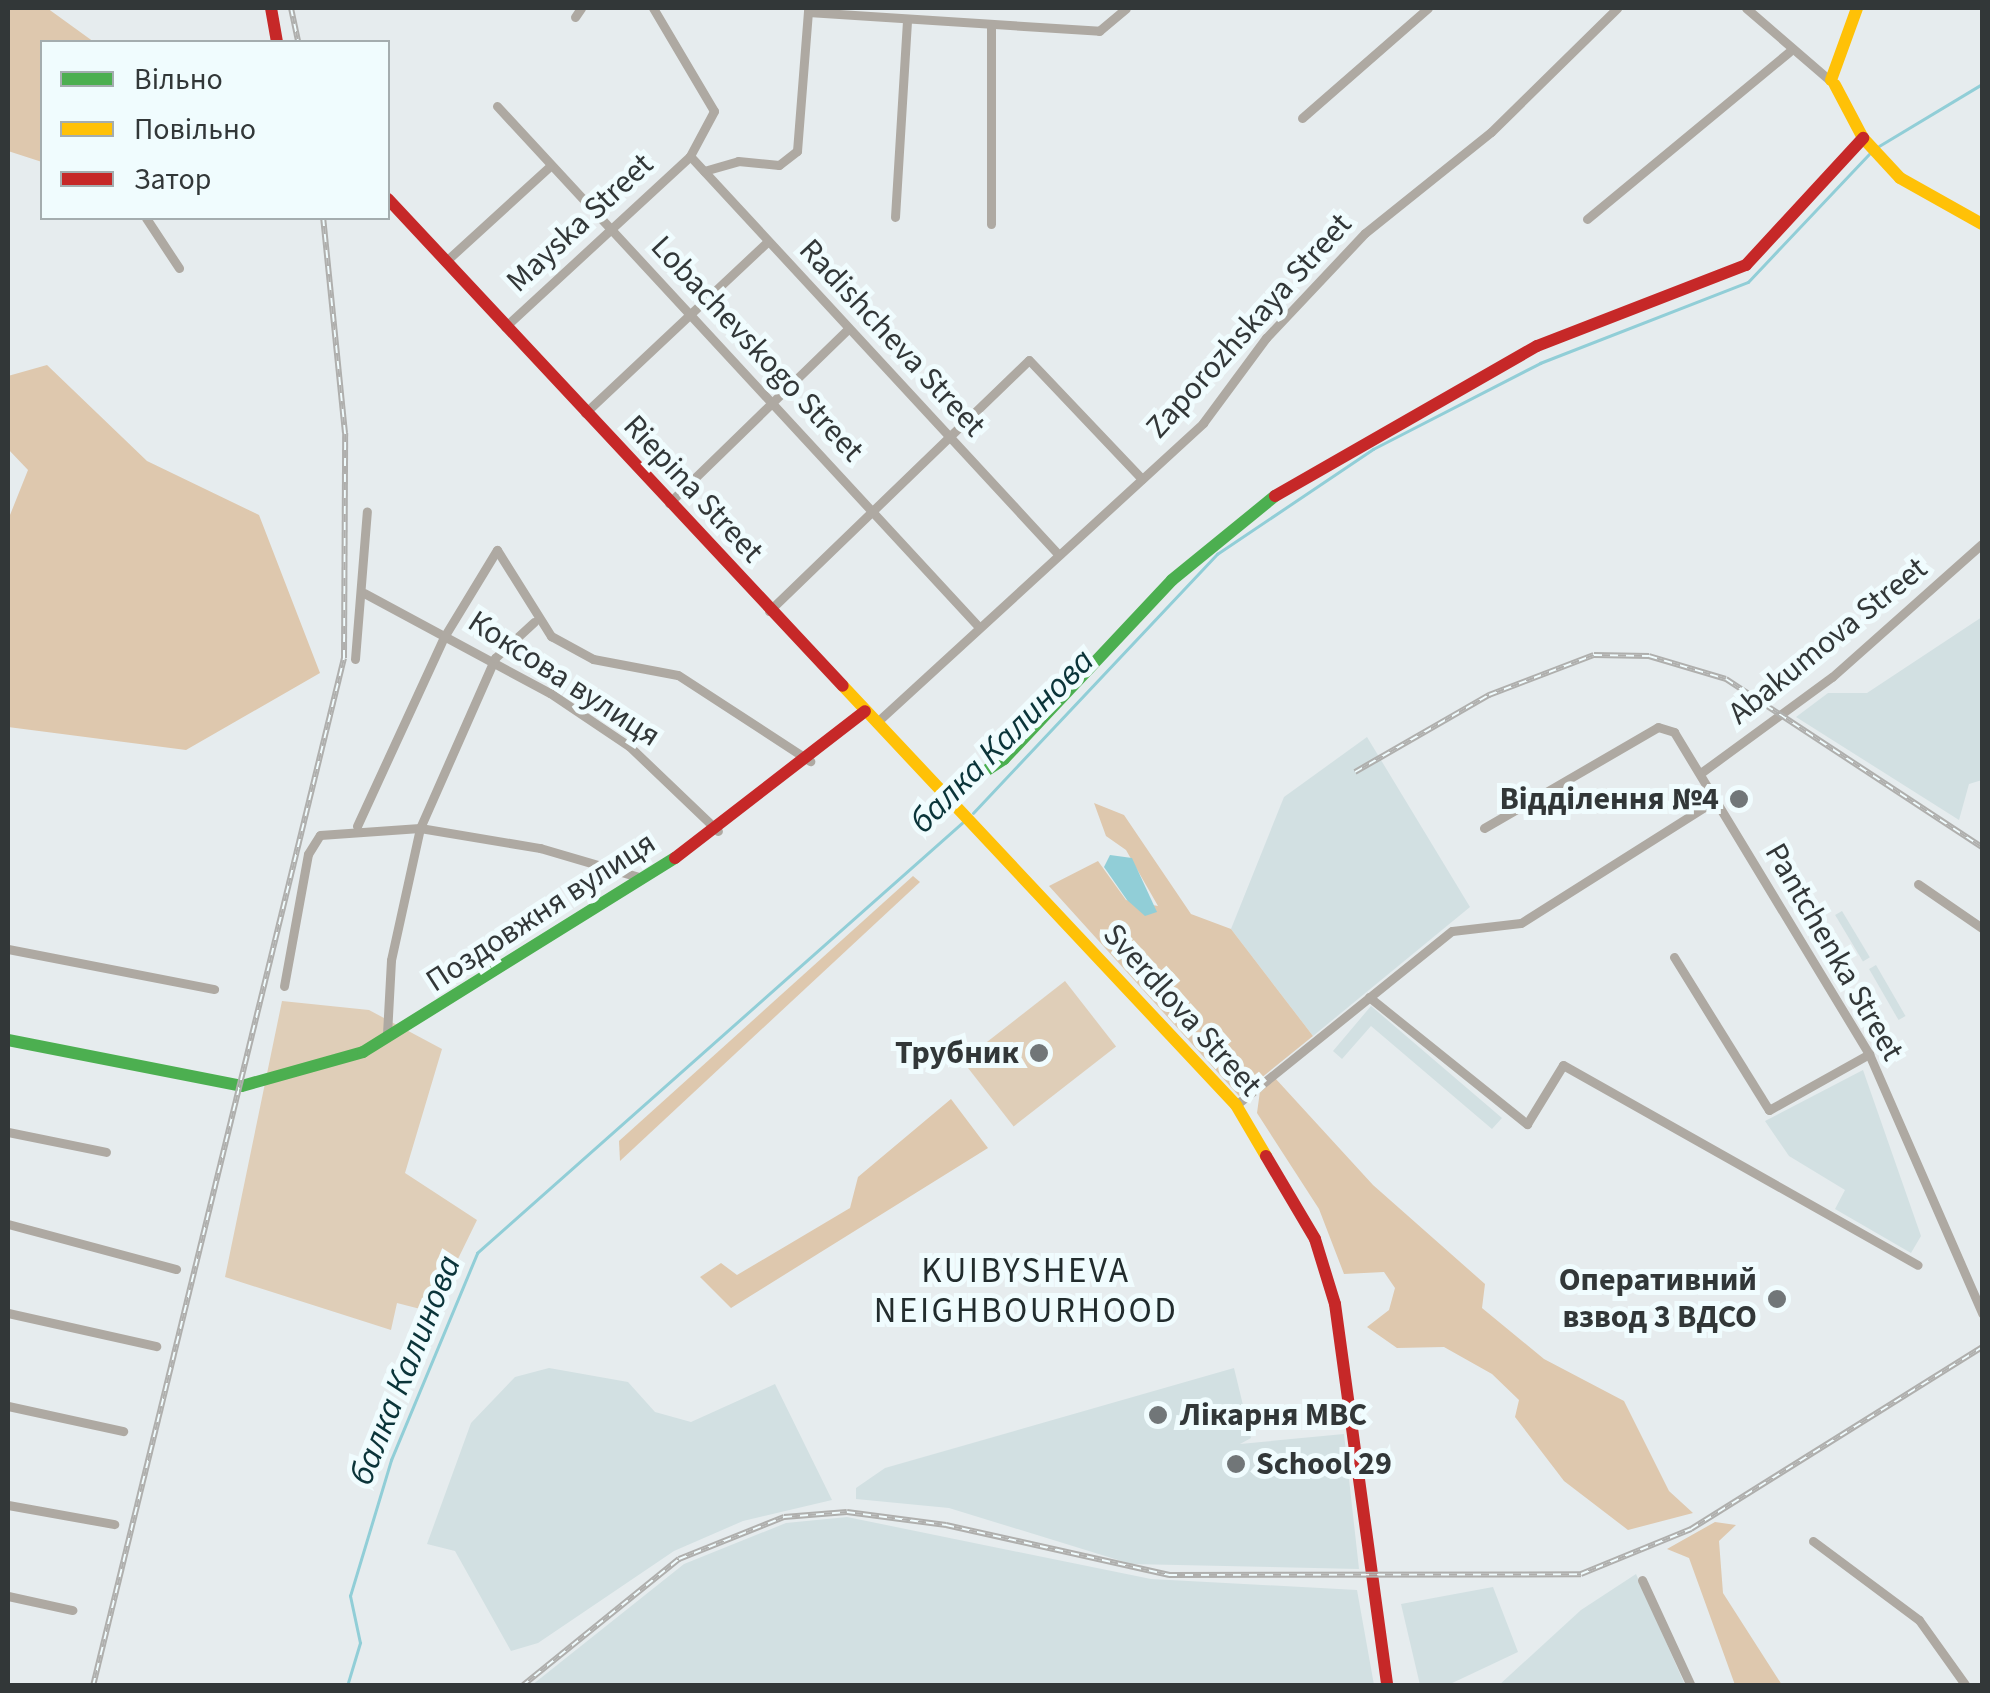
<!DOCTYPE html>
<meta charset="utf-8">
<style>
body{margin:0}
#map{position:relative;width:1990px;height:1693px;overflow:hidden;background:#e6ecee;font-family:"Source Sans 3",sans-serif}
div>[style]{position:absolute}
.built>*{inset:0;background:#d2e0e2;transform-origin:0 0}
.green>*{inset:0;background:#dfceb8;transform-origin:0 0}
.forest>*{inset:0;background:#dec8ae}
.water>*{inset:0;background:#91ced7}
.stream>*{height:2.5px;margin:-1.25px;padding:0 1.25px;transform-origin:1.25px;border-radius:1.25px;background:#91ced7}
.street>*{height:9px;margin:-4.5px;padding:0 4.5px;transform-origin:4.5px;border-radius:4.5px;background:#aea9a2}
.fast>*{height:12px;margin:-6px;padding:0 6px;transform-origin:6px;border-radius:6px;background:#4caf50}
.slow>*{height:12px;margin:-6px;padding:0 6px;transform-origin:6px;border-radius:6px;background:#ffc107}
.jam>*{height:12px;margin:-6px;padding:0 6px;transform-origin:6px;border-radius:6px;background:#c62828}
.rail>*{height:6px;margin-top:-3px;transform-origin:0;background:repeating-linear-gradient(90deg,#f0fcfe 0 8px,#afafad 0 16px);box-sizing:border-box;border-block:2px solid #afafad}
.dots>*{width:28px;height:28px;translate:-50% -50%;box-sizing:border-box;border:5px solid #f0fcfe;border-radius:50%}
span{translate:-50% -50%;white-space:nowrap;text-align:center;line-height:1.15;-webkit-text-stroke:10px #f0fcfe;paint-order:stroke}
.street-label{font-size:32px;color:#323738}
.poi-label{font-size:32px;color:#323738;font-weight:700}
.right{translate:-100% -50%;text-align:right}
.left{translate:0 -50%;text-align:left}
.water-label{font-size:35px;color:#0a3439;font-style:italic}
.neighbourhood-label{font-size:35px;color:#222c2d;letter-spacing:2.5px}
.frame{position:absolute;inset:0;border:10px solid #323738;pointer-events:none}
.legend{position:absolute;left:40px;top:40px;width:350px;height:180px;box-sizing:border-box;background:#f0fcfe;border:2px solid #a4adaf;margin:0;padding:12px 18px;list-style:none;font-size:30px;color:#323738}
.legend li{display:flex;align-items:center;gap:20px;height:50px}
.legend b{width:50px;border:2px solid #a4adaf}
</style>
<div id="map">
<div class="built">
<i style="clip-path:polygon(1982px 617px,1982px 780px,1969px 784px,1959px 820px,1796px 717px,1828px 693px,1867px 693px)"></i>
<i style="clip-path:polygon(1367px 737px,1470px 907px,1313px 1036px,1231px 929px,1284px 797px)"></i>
<i style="left:1842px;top:911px;width:54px;height:8px;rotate:59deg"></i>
<i style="left:1876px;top:965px;width:59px;height:8px;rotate:60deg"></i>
<i style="clip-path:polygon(1371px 1006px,1502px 1118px,1492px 1129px,1371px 1026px,1342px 1059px,1333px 1051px)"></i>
<i style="clip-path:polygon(1863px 1070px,1921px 1236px,1911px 1253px,1835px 1209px,1845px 1190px,1789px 1156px,1765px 1121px)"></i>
<i style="clip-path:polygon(549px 1368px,628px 1382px,655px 1412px,691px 1422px,775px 1384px,832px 1500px,743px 1521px,674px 1551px,538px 1643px,511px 1651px,455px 1551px,427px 1544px,471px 1423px,515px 1377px)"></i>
<i style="clip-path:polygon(1234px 1368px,1251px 1438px,1240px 1444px,1344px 1434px,1359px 1569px,1131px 1564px,949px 1508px,856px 1499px,856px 1488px,885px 1468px)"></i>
<i style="clip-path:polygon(847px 1517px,1151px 1579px,1357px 1590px,1374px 1685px,532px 1685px,684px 1564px,786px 1523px)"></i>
<i style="clip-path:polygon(1636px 1574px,1685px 1685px,1498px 1686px,1581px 1610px)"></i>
<i style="clip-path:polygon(1493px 1587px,1518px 1652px,1448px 1685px,1420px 1685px,1401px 1604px)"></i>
</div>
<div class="green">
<i style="left:1065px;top:981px;width:83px;height:130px;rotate:52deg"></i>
<i style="clip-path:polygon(282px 1001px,369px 1010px,442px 1049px,405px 1173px,477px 1220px,432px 1312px,397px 1303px,391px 1330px,225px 1277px)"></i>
</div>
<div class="forest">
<i style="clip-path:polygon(8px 8px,47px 8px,94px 42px,42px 42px,42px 162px,8px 151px)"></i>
<i style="clip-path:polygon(47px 365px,147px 461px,259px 515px,320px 673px,186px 750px,8px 727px,8px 520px,28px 470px,8px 449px,8px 376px)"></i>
<i style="clip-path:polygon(1094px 803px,1124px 815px,1191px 914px,1231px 929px,1313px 1036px,1239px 1096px,1049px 886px,1098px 861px,1126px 900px,1158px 906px,1126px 850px,1106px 836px)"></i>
<i style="clip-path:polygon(913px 876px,920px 882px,620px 1161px,619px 1141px)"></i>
<i style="clip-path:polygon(1275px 1078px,1373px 1185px,1485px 1284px,1482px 1308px,1544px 1359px,1624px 1401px,1669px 1491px,1693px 1513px,1628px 1530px,1564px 1481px,1515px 1417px,1519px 1400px,1492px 1374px,1444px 1347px,1397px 1348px,1367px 1327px,1389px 1310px,1395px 1288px,1384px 1272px,1344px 1274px,1319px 1209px,1257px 1113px,1260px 1091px)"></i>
<i style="clip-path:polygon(951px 1099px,988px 1148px,731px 1308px,700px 1277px,721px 1263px,737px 1275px,850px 1208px,858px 1177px)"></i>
<i style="clip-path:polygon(1715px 1522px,1736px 1525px,1719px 1541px,1723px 1593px,1782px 1685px,1735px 1685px,1689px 1558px,1667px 1549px)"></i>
</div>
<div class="water">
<i style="clip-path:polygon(1110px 855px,1132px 858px,1157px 912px,1145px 916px,1127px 900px,1104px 867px)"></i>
</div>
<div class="stream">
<i style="left:1879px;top:146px;width:120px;rotate:-31deg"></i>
<i style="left:973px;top:813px;width:356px;rotate:-46.7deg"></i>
<i style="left:1217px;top:554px;width:188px;rotate:-33.9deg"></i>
<i style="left:1373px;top:449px;width:188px;rotate:-27.2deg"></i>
<i style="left:1540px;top:363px;width:223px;rotate:-21.3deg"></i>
<i style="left:1748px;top:282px;width:176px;rotate:-46.6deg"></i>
<i style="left:347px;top:1686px;width:45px;rotate:-73.2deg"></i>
<i style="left:360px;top:1643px;width:48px;rotate:-102deg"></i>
<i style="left:350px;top:1596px;width:142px;rotate:-73.2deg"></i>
<i style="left:391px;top:1460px;width:224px;rotate:-67.4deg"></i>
<i style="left:477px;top:1253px;width:650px;rotate:-41.57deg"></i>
</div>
<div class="street">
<i style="left:1746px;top:8px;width:115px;rotate:40.8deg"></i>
<i style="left:808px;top:12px;width:292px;rotate:3.7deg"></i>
<i style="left:1099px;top:31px;width:35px;rotate:-40deg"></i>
<i style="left:575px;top:17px;width:11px;rotate:-56deg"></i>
<i style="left:497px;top:106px;width:710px;rotate:47.23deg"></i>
<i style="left:1302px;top:118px;width:167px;rotate:-41.1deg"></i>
<i style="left:690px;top:156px;width:542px;rotate:47.24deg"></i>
<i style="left:704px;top:171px;width:35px;rotate:-16deg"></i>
<i style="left:738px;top:161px;width:41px;rotate:5.6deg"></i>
<i style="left:779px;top:165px;width:23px;rotate:-38deg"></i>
<i style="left:797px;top:151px;width:141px;rotate:-85.5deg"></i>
<i style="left:895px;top:217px;width:197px;rotate:-86.5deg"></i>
<i style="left:146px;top:218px;width:60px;rotate:56.6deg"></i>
<i style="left:1587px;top:219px;width:262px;rotate:-39.6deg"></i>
<i style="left:991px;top:224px;width:200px;rotate:-90deg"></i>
<i style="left:445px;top:262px;width:142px;rotate:-42.4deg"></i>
<i style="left:505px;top:327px;width:252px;rotate:-42.7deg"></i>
<i style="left:690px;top:156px;width:51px;rotate:-61.9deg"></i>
<i style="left:714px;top:111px;width:120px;rotate:-120.6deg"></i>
<i style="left:585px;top:413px;width:251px;rotate:-43.2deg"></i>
<i style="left:669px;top:503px;width:250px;rotate:-44.2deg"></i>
<i style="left:364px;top:593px;width:211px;rotate:28.3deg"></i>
<i style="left:550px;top:693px;width:95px;rotate:33.9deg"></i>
<i style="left:629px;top:746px;width:123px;rotate:43.7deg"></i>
<i style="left:769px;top:611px;width:361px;rotate:-44deg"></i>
<i style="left:1029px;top:360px;width:164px;rotate:46.5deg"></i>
<i style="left:355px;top:659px;width:148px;rotate:-85.4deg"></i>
<i style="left:876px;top:723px;width:444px;rotate:-42.5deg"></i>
<i style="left:1203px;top:423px;width:106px;rotate:-53.5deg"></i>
<i style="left:1266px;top:338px;width:144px;rotate:-46.7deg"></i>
<i style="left:1365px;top:233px;width:161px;rotate:-38.7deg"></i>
<i style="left:1491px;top:132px;width:177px;rotate:-44.5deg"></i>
<i style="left:1702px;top:772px;width:161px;rotate:-36.2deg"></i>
<i style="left:1832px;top:677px;width:200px;rotate:-41.6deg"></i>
<i style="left:357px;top:826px;width:208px;rotate:-65.3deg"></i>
<i style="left:444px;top:637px;width:102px;rotate:-58.7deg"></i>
<i style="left:497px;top:550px;width:102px;rotate:57.9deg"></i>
<i style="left:551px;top:636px;width:48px;rotate:28.7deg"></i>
<i style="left:593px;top:659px;width:86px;rotate:10.7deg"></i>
<i style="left:678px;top:675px;width:158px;rotate:33.1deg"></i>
<i style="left:1484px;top:828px;width:201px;rotate:-30.1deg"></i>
<i style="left:1658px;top:727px;width:17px;rotate:17deg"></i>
<i style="left:1674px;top:732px;width:376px;rotate:58.8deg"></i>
<i style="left:1869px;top:1054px;width:283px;rotate:66.4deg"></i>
<i style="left:1918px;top:884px;width:78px;rotate:34.5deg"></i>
<i style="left:8px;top:949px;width:210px;rotate:11deg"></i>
<i style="left:1674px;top:957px;width:180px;rotate:58.2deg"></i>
<i style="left:1769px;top:1110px;width:115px;rotate:-29.2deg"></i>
<i style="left:284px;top:986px;width:134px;rotate:-79.7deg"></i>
<i style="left:308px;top:854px;width:22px;rotate:-58deg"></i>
<i style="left:320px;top:835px;width:100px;rotate:-4deg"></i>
<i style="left:420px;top:828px;width:122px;rotate:9.5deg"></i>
<i style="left:540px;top:848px;width:106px;rotate:16.4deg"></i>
<i style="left:1369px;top:997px;width:203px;rotate:38.8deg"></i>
<i style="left:1527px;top:1124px;width:69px;rotate:-58.6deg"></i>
<i style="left:1563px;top:1065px;width:407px;rotate:29.4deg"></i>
<i style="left:387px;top:1034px;width:74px;rotate:-86.9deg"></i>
<i style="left:391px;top:960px;width:135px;rotate:-77.6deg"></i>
<i style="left:420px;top:828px;width:186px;rotate:-66.2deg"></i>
<i style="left:495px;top:658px;width:53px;rotate:-42.7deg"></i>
<i style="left:1236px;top:1105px;width:277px;rotate:-38.9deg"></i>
<i style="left:1452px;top:931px;width:69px;rotate:-6.6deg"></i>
<i style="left:1521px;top:923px;width:232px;rotate:-32.3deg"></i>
<i style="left:8px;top:1132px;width:100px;rotate:11.5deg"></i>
<i style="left:8px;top:1224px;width:174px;rotate:15deg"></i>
<i style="left:8px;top:1313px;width:152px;rotate:12.6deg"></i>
<i style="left:8px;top:1406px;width:118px;rotate:12.3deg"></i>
<i style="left:8px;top:1505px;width:108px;rotate:10.2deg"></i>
<i style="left:1813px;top:1541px;width:132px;rotate:36.7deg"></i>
<i style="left:1919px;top:1620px;width:81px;rotate:54.5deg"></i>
<i style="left:1642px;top:1580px;width:117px;rotate:65.2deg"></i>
<i style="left:8px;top:1596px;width:66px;rotate:12.3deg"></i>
</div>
<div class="fast">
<i style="left:947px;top:796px;width:68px;rotate:-33deg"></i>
<i style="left:1004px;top:759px;width:245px;rotate:-46.8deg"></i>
<i style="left:1172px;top:580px;width:133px;rotate:-39.2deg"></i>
<i style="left:8px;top:1040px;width:238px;rotate:11.1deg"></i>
<i style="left:242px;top:1086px;width:126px;rotate:-15.7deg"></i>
<i style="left:363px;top:1052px;width:367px;rotate:-31.9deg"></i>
</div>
<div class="slow">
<i style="left:1831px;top:80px;width:77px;rotate:-70.1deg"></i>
<i style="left:1835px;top:85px;width:60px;rotate:62.2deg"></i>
<i style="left:1863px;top:138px;width:54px;rotate:47.2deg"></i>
<i style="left:1900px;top:178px;width:94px;rotate:29.3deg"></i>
<i style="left:843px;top:686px;width:574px;rotate:46.83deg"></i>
<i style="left:1236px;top:1105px;width:59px;rotate:59.5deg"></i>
</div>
<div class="jam">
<i style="left:271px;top:8px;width:35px;rotate:80deg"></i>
<i style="left:388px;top:199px;width:666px;rotate:46.95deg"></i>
<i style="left:1275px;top:496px;width:302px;rotate:-29.8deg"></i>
<i style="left:1537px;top:346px;width:224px;rotate:-21.2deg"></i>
<i style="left:1746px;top:265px;width:173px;rotate:-47.3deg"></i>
<i style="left:675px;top:858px;width:240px;rotate:-37.7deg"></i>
<i style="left:1266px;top:1156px;width:96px;rotate:59.4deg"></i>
<i style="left:1315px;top:1239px;width:68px;rotate:72.9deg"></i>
<i style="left:1335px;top:1304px;width:386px;rotate:82.2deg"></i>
</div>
<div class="rail">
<i style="left:291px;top:8px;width:35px;rotate:78deg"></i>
<i style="left:1355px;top:772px;width:155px;rotate:-29.9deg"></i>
<i style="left:1489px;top:695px;width:112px;rotate:-20.9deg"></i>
<i style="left:1594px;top:655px;width:55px;rotate:1deg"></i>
<i style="left:1649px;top:656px;width:80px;rotate:16.6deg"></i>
<i style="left:1726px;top:679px;width:306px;rotate:33.3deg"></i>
<i style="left:93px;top:1686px;width:1058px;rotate:-76.28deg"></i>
<i style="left:344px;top:658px;width:225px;rotate:-89.7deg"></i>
<i style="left:345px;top:433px;width:216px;rotate:-95.8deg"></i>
<i style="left:522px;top:1686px;width:202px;rotate:-39deg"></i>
<i style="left:679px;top:1559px;width:113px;rotate:-21.8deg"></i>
<i style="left:784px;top:1517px;width:63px;rotate:-4.5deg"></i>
<i style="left:847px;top:1512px;width:100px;rotate:7.5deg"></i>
<i style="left:946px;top:1525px;width:229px;rotate:12.6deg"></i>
<i style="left:1169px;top:1575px;width:412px;rotate:-0.1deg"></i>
<i style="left:1581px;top:1574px;width:119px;rotate:-22.2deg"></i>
<i style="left:1691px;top:1529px;width:343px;rotate:-32deg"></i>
</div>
<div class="dots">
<i style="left:1739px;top:799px;background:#717678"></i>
<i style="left:1039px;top:1053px;background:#717678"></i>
<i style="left:1777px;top:1299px;background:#717678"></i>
<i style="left:1158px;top:1415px;background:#717678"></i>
<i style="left:1236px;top:1464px;background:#717678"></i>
</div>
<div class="street-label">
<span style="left:580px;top:223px;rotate:-43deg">Mayska Street</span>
<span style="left:1249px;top:326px;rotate:-48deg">Zaporozhskaya Street</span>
<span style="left:892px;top:338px;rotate:47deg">Radishcheva Street</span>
<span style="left:757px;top:349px;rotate:47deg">Lobachevskogo Street</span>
<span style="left:693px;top:489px;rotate:47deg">Riepina Street</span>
<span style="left:1828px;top:641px;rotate:-39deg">Abakumova Street</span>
<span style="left:564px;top:679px;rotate:33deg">Коксова вулиця</span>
<span style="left:541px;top:912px;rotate:-33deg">Поздовжня вулиця</span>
<span style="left:1834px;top:952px;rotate:60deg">Pantchenka Street</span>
<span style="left:1182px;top:1010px;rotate:48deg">Sverdlova Street</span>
</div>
<div class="poi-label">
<span class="right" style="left:1719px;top:799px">Відділення №4</span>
<span class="right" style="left:1019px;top:1053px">Трубник</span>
<span class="right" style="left:1757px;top:1299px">Оперативний<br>взвод 3 ВДСО</span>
<span class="left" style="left:1180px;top:1415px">Лікарня МВС</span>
<span class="left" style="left:1256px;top:1464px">School 29</span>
</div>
<div class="water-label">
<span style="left:1002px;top:741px;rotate:-45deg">балка Калинова</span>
<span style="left:405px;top:1370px;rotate:-68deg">балка Калинова</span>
</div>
<div class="neighbourhood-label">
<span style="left:1026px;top:1291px">KUIBYSHEVA<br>NEIGHBOURHOOD</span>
</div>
<div class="frame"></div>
<ul class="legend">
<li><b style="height:12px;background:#4caf50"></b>Вільно</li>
<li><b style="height:12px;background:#ffc107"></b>Повільно</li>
<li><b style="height:12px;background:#c62828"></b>Затор</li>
</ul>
</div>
